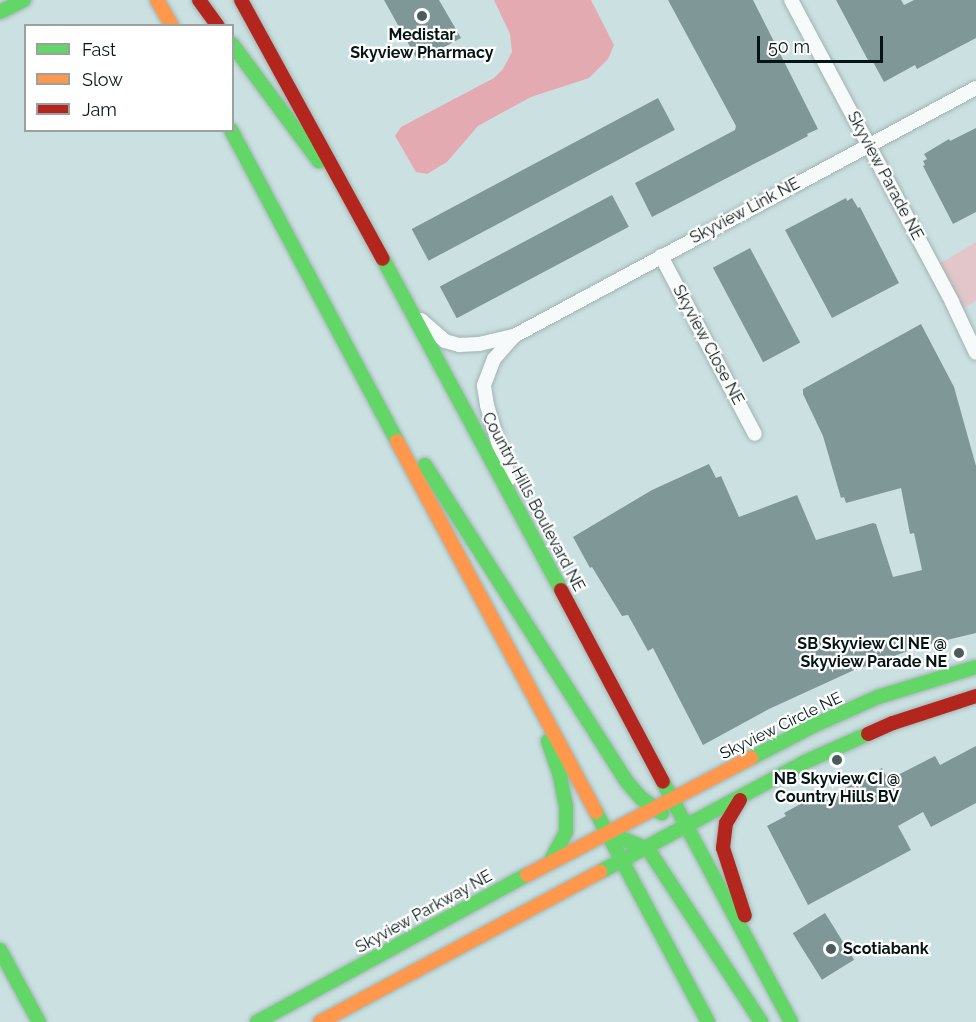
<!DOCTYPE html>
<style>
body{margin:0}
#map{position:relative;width:976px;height:1022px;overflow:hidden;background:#cbe1e1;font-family:Raleway,sans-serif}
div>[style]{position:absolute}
.green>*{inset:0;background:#e3c6c9}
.water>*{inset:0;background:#e4aab1}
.building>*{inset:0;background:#809797;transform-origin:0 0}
.roads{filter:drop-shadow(0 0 2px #a2b3b3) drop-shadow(0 0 2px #a2b3b3)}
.street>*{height:14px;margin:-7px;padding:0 7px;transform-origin:7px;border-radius:7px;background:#f7fafa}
.fast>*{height:14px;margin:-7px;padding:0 7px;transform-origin:7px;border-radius:7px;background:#63d668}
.slow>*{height:14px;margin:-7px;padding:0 7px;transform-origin:7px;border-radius:7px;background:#ff974d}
.jam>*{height:14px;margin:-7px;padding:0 7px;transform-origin:7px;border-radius:7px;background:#b3261e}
.dots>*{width:16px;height:16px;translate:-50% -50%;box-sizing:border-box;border:3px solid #fff;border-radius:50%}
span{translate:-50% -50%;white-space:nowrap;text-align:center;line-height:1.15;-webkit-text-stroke:4.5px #fff;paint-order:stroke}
.poi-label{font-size:16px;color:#051515;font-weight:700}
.right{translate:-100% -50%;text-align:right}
.left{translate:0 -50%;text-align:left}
.street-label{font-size:16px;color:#051515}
.legend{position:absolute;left:24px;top:24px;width:210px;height:108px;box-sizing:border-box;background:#fff;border:2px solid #9ba1a1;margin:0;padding:8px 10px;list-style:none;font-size:18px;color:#051515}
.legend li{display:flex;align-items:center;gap:12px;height:30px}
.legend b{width:30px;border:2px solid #9ba1a1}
.scale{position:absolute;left:757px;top:36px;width:126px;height:27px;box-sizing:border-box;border:3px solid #051515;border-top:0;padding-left:8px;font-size:18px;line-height:21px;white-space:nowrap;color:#051515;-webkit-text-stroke:4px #fff;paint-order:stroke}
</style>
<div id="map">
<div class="green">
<i style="clip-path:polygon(976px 242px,976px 301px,957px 312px,934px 267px)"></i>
</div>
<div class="water">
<i style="clip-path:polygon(494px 0,591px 0,614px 45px,608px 59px,589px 78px,531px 97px,507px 110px,478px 126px,447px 162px,427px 174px,416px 172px,395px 136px,401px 127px,494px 78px,503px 69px,512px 52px,510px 34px)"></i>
</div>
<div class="building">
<i style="clip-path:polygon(384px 0,439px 0,461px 38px,418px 61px)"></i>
<i style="clip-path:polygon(668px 0,753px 0,818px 129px,807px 134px,808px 136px,652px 217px,635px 183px,735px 130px,736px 126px)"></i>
<i style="clip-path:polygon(836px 0,901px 0,904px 5px,914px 0,976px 0,976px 38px,917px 69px,915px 65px,884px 82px,872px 60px,869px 62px)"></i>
<i style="left:658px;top:98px;width:36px;height:279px;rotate:62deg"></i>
<i style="clip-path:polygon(976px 128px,976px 212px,953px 224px,923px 166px,925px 165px,923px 161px,927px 159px,924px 154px,949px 139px,950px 141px)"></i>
<i style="left:612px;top:195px;width:36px;height:195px;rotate:62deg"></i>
<i style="clip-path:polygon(846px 198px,847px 201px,852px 198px,858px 208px,860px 207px,899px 283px,832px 318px,785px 230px)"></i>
<i style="left:750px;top:248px;width:107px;height:42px;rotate:62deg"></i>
<i style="clip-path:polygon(921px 324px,954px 387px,976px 466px,976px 633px,922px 646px,852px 671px,769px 709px,703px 745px,653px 648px,648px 651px,628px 615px,622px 616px,592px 567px,590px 568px,573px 537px,652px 490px,709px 464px,716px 478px,721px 476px,739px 517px,797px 495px,816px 540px,873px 523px,876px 524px,893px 577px,922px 570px,914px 533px,910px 534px,901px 488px,846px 503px,844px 497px,841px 498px,823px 436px,803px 394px,803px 389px)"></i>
<i style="clip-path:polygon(976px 746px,976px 803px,931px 827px,923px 812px,898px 826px,911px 850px,808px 905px,767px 826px,786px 816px,784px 813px,815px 796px,818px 803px,882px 768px,888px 780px,935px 756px,940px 765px)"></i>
<i style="left:825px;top:913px;width:55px;height:38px;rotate:58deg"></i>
</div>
<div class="roads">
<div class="street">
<i style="left:791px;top:0;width:342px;rotate:61.9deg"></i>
<i style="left:952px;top:302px;width:56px;rotate:64.8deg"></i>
<i style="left:661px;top:256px;width:201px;rotate:62.2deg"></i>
<i style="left:421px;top:320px;width:32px;rotate:41deg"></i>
<i style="left:445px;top:341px;width:15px;rotate:16deg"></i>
<i style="left:459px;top:345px;width:20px;rotate:-3deg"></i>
<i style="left:479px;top:344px;width:36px;rotate:-13deg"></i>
<i style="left:514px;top:336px;width:524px;rotate:-28.23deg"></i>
<i style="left:509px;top:479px;width:77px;rotate:-106.6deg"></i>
<i style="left:487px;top:405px;width:20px;rotate:-99deg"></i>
<i style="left:484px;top:385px;width:28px;rotate:-69deg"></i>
<i style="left:494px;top:359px;width:30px;rotate:-49deg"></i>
</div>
<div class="fast">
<i style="left:0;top:12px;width:27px;rotate:-27deg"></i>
<i style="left:232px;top:44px;width:146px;rotate:53.4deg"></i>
<i style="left:231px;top:130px;width:353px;rotate:61.9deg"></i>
<i style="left:383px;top:259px;width:376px;rotate:61.7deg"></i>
<i style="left:425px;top:465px;width:376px;rotate:57.5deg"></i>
<i style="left:627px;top:782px;width:21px;rotate:49deg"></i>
<i style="left:641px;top:798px;width:26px;rotate:36deg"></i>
<i style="left:548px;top:741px;width:37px;rotate:71deg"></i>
<i style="left:560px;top:776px;width:31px;rotate:79deg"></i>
<i style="left:566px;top:806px;width:26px;rotate:90deg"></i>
<i style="left:566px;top:832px;width:34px;rotate:118deg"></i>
<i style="left:751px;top:758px;width:74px;rotate:-27.3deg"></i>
<i style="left:817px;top:724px;width:67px;rotate:-23.9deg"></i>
<i style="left:878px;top:697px;width:102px;rotate:-17deg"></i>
<i style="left:663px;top:782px;width:272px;rotate:61.9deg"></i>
<i style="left:596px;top:812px;width:238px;rotate:61.9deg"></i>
<i style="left:608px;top:833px;width:43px;rotate:21.8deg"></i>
<i style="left:648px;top:849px;width:207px;rotate:56.8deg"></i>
<i style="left:600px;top:872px;width:233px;rotate:-28.2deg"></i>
<i style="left:805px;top:762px;width:69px;rotate:-24deg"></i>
<i style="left:0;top:950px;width:82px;rotate:61.6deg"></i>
<i style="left:257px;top:1022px;width:307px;rotate:-28.6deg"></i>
</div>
<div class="slow">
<i style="left:157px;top:0;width:30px;rotate:60deg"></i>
<i style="left:397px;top:441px;width:421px;rotate:61.8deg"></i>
<i style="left:527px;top:875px;width:253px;rotate:-27.6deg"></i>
<i style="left:320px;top:1022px;width:318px;rotate:-28.2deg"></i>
</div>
<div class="jam">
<i style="left:199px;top:0;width:32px;rotate:54deg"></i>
<i style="left:241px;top:0;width:295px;rotate:61.3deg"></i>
<i style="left:561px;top:590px;width:217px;rotate:62deg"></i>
<i style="left:868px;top:734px;width:27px;rotate:-24deg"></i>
<i style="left:893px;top:723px;width:87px;rotate:-18deg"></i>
<i style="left:740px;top:800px;width:27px;rotate:121deg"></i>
<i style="left:726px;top:823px;width:25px;rotate:97deg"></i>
<i style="left:723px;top:848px;width:71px;rotate:72.1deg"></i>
</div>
</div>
<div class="dots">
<i style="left:422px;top:16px;background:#4a5c5c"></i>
<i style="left:959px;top:653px;background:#4a5c5c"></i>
<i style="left:837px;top:760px;background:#4a5c5c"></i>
<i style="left:831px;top:949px;background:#4a5c5c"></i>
</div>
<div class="poi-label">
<span style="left:422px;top:44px">Medistar<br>Skyview Pharmacy</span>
<span class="right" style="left:947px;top:653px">SB Skyview CI NE @<br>Skyview Parade NE</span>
<span style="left:837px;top:788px">NB Skyview CI @<br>Country Hills BV</span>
<span class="left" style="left:843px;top:949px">Scotiabank</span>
</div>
<div class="street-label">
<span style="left:885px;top:176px;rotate:62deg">Skyview Parade NE</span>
<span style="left:745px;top:211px;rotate:-28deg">Skyview Link NE</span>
<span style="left:708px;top:345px;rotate:62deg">Skyview Close NE</span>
<span style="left:533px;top:502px;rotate:62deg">Country Hills Boulevard NE</span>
<span style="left:781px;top:726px;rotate:-26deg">Skyview Circle NE</span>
<span style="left:424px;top:912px;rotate:-29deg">Skyview Parkway NE</span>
</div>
<ul class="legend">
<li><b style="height:8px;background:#63d668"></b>Fast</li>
<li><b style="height:8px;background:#ff974d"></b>Slow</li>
<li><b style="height:8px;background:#b3261e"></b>Jam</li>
</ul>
<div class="scale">50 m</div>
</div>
